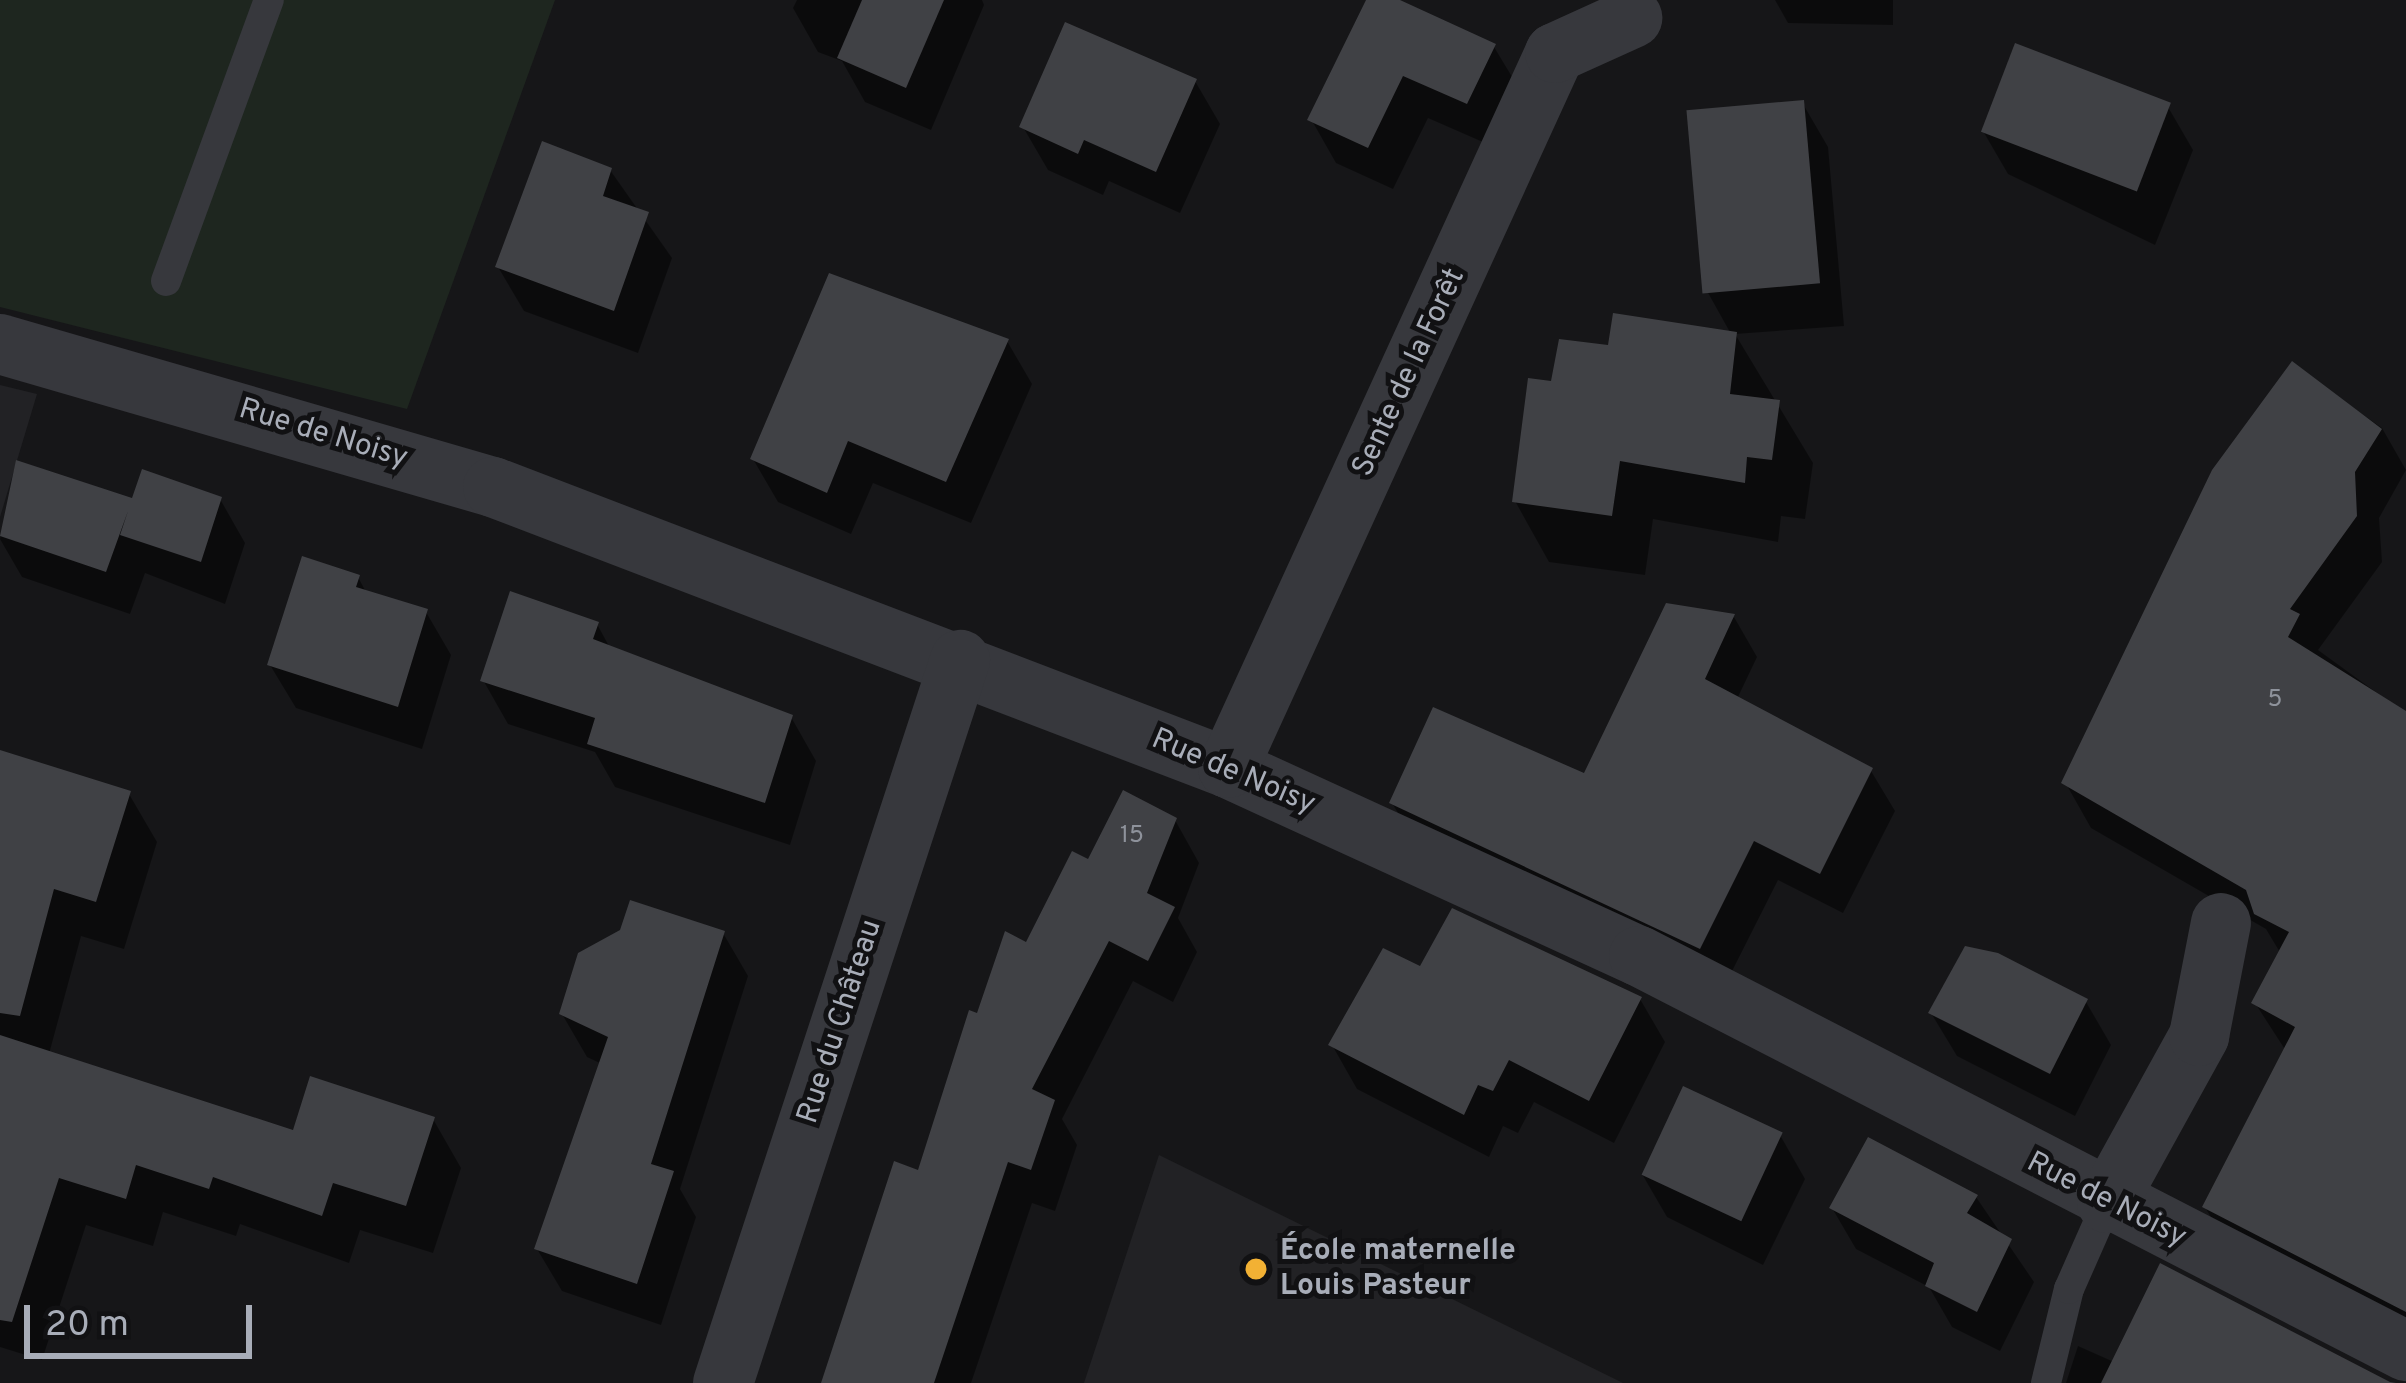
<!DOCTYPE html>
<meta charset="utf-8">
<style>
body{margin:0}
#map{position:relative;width:2406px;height:1383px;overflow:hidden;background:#161618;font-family:Overpass,sans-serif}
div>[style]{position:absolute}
.built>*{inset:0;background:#222225}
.green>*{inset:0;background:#1e261f}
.shadow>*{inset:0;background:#0007}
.building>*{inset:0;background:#404145;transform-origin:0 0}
.lane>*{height:30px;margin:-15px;padding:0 15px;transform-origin:15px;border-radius:15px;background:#37383d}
.street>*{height:60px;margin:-30px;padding:0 30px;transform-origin:30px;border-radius:30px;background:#37383d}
.dots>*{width:33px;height:33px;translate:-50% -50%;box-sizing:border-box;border:6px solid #111113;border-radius:50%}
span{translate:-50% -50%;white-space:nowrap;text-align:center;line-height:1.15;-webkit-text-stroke:10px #111113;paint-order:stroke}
.number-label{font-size:24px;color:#8e929b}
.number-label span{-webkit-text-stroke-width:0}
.street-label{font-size:30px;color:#a8adb8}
.poi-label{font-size:30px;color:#a8adb8;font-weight:700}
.left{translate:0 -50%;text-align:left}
.scale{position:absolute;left:24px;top:1305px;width:228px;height:54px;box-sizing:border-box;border:6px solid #a8adb8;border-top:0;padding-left:15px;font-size:36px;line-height:42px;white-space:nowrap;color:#a8adb8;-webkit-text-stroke:9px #111113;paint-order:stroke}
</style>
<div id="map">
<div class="built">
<i style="clip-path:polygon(0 385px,37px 394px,0 517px)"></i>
<i style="clip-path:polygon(1159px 1155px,1623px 1383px,1084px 1383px)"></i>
</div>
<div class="green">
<i style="clip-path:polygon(0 0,555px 0,407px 409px,0 307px)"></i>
</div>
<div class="shadow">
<i style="clip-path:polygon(797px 0,982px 0,984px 5px,931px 130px,865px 102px,842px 61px,818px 52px,793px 8px)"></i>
<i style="clip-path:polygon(1369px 0,1393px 0,1494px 47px,1520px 90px,1492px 146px,1428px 118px,1393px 189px,1336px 163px,1311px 119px)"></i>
<i style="clip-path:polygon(1775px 0,1893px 0,1893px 25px,1788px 23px)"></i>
<i style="clip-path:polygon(1195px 81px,1220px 124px,1180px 213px,1109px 181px,1103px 195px,1048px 170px,1023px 127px)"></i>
<i style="clip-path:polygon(1803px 104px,1828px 147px,1844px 326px,1735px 334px,1813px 463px,1805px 519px,1781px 516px,1778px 542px,1653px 519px,1645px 575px,1549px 562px,1515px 501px,1554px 384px,1611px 349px,1731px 334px,1707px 291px)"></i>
<i style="clip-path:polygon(2168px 107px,2193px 150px,2155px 245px,2008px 174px,1983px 131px)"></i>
<i style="clip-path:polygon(610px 170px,672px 258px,638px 353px,524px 311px,498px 267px)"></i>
<i style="clip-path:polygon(1007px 341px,1032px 384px,971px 523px,873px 483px,851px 534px,778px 502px,753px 459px)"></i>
<i style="clip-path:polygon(2292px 365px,2382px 428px,2406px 470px,2379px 518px,2382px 562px,2318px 650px,2406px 714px,2406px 1342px,2231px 1252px,2205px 1207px,2286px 1051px,2255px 1003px,2281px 954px,2266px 929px,2091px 828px,2065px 782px)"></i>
<i style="clip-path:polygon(18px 464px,134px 502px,220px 499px,245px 543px,225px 604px,145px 573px,130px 614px,22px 577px,0 539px)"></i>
<i style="clip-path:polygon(358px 577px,367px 594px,426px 612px,451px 655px,422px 749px,296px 708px,270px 665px)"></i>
<i style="clip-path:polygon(1734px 617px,1757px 657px,1737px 699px,1871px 771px,1895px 811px,1843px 913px,1778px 880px,1724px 987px,1416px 843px,1392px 803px,1585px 777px)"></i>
<i style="clip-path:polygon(597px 624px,610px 648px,791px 717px,816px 761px,790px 845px,615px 787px,595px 752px,508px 724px,483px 680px)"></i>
<i style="clip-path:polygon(0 753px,129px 794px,157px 842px,124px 949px,81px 936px,49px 1054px,295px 1134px,433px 1119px,461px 1168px,433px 1253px,360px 1230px,349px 1263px,240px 1224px,236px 1236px,163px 1212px,153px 1246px,86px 1225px,42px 1360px,0 1347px)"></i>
<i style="clip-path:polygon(1175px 820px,1199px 863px,1178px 918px,1197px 952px,1173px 1002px,1133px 981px,1062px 1119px,1077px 1145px,1055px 1211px,1032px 1203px,971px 1383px,824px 1383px,920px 1174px,979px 1017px,1028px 946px)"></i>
<i style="clip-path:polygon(723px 933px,748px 976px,680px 1189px,696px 1217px,661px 1325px,562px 1291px,537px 1249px,602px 1064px,587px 1057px,562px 1014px)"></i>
<i style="clip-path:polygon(1640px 999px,1665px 1042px,1614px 1143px,1534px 1102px,1518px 1133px,1503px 1126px,1489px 1157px,1357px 1089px,1332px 1045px)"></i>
<i style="clip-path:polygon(2086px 1002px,2111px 1045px,2075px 1116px,1957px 1056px,1931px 1013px)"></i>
<i style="clip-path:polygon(1780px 1135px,1805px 1179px,1763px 1265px,1667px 1217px,1642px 1174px)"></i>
<i style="clip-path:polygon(1976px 1197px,2034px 1282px,2000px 1351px,1952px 1327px,1929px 1287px,1856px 1249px,1832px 1208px)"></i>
<i style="clip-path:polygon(2078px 1346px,2114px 1362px,2386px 1383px,2066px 1383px)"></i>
</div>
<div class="building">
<i style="clip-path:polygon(862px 0,944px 0,906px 88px,837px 58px)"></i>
<i style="clip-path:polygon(1366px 0,1400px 0,1496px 44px,1467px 104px,1403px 76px,1368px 148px,1307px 120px)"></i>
<i style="clip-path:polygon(1065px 22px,1197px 79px,1156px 172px,1084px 140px,1078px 154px,1019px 127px)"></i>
<i style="left:2015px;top:43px;width:167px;height:95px;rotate:21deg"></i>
<i style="left:1804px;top:100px;width:184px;height:118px;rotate:85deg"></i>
<i style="clip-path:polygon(542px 141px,612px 168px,603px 196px,649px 212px,614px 311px,495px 267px)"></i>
<i style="clip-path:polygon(829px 273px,1009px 339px,946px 482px,848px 441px,827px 493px,750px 459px)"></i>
<i style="clip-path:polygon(1613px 313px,1737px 332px,1730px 394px,1780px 400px,1772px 460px,1747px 457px,1745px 483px,1620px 461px,1612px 516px,1512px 502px,1528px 378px,1551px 381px,1559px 339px,1608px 345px)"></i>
<i style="clip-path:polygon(2292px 361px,2382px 429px,2355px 472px,2357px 516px,2290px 609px,2300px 614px,2288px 637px,2406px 711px,2406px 1312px,2202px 1207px,2295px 1027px,2251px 1003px,2289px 932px,2254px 914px,2246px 890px,2061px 783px,2212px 470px)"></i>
<i style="clip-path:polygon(16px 460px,132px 498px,142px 469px,222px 497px,201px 562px,120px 535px,128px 511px,106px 572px,0 536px)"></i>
<i style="clip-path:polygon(302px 556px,360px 575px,356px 587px,428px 609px,398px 707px,267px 665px)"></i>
<i style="clip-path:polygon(510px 591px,599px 622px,593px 639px,793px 715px,765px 803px,587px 744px,595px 718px,480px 681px)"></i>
<i style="clip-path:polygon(1666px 603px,1735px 614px,1705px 679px,1873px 768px,1820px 874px,1754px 841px,1700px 949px,1389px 803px,1433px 707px,1584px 773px)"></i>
<i style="clip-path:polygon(0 750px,131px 791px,96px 902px,54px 889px,20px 1016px,0 1013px)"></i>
<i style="clip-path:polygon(1123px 790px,1177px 818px,1147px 893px,1175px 907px,1148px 961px,1109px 941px,1032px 1089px,1055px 1100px,1031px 1170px,1008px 1162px,934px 1383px,821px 1383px,894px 1161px,918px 1170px,969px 1010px,977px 1013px,1005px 931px,1026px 942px,1072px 851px,1088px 859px)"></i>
<i style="clip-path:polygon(630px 900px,725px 931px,651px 1164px,674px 1171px,637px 1284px,534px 1249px,608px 1037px,559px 1014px,578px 953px,620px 930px)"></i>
<i style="clip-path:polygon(1452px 908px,1642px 997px,1589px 1101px,1509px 1060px,1493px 1091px,1478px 1085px,1464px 1115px,1328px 1045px,1383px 948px,1420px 966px)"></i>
<i style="clip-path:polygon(1965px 946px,1998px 953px,2088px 999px,2050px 1074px,1928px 1013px)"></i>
<i style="clip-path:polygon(0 1035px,293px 1130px,310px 1076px,435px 1117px,406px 1206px,333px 1183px,322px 1216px,213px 1177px,209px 1189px,136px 1165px,126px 1199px,59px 1178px,12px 1322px,0 1320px)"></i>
<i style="left:1683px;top:1086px;width:110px;height:98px;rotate:25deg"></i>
<i style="clip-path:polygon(1868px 1137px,1978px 1195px,1967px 1213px,2012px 1239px,1977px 1312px,1925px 1286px,1934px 1263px,1829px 1208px)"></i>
<i style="clip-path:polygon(2160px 1263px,2390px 1382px,2396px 1383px,2101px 1383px)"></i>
</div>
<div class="lane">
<i style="left:166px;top:281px;width:299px;rotate:-69.9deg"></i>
<i style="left:2046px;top:1383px;width:97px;rotate:-76.3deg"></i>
<i style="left:2069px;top:1289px;width:94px;rotate:-66.2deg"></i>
</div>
<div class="street">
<i style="left:0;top:344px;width:513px;rotate:16.18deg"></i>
<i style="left:493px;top:487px;width:787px;rotate:20.92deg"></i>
<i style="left:1228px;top:768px;width:452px;rotate:24.6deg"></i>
<i style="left:1639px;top:956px;width:863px;rotate:27.25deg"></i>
<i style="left:1228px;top:768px;width:786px;rotate:-65.42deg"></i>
<i style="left:1555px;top:53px;width:85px;rotate:-24.4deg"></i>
<i style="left:2107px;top:1203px;width:191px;rotate:-61.1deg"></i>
<i style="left:2199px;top:1036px;width:115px;rotate:-79deg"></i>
<i style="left:723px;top:1383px;width:761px;rotate:-71.85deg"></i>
</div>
<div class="dots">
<i style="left:1256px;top:1269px;background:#f2b134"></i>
</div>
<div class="number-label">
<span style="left:2275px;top:701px">5</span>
<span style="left:1132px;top:837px">15</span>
</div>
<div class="street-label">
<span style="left:1410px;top:373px;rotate:-65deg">Sente de la Forêt</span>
<span style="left:323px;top:435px;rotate:17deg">Rue de Noisy</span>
<span style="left:1233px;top:773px;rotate:23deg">Rue de Noisy</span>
<span style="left:841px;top:1022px;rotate:-72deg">Rue du Château</span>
<span style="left:2106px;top:1201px;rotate:27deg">Rue de Noisy</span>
</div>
<div class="poi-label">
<span class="left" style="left:1280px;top:1269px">École maternelle<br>Louis Pasteur</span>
</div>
<div class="scale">20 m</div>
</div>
